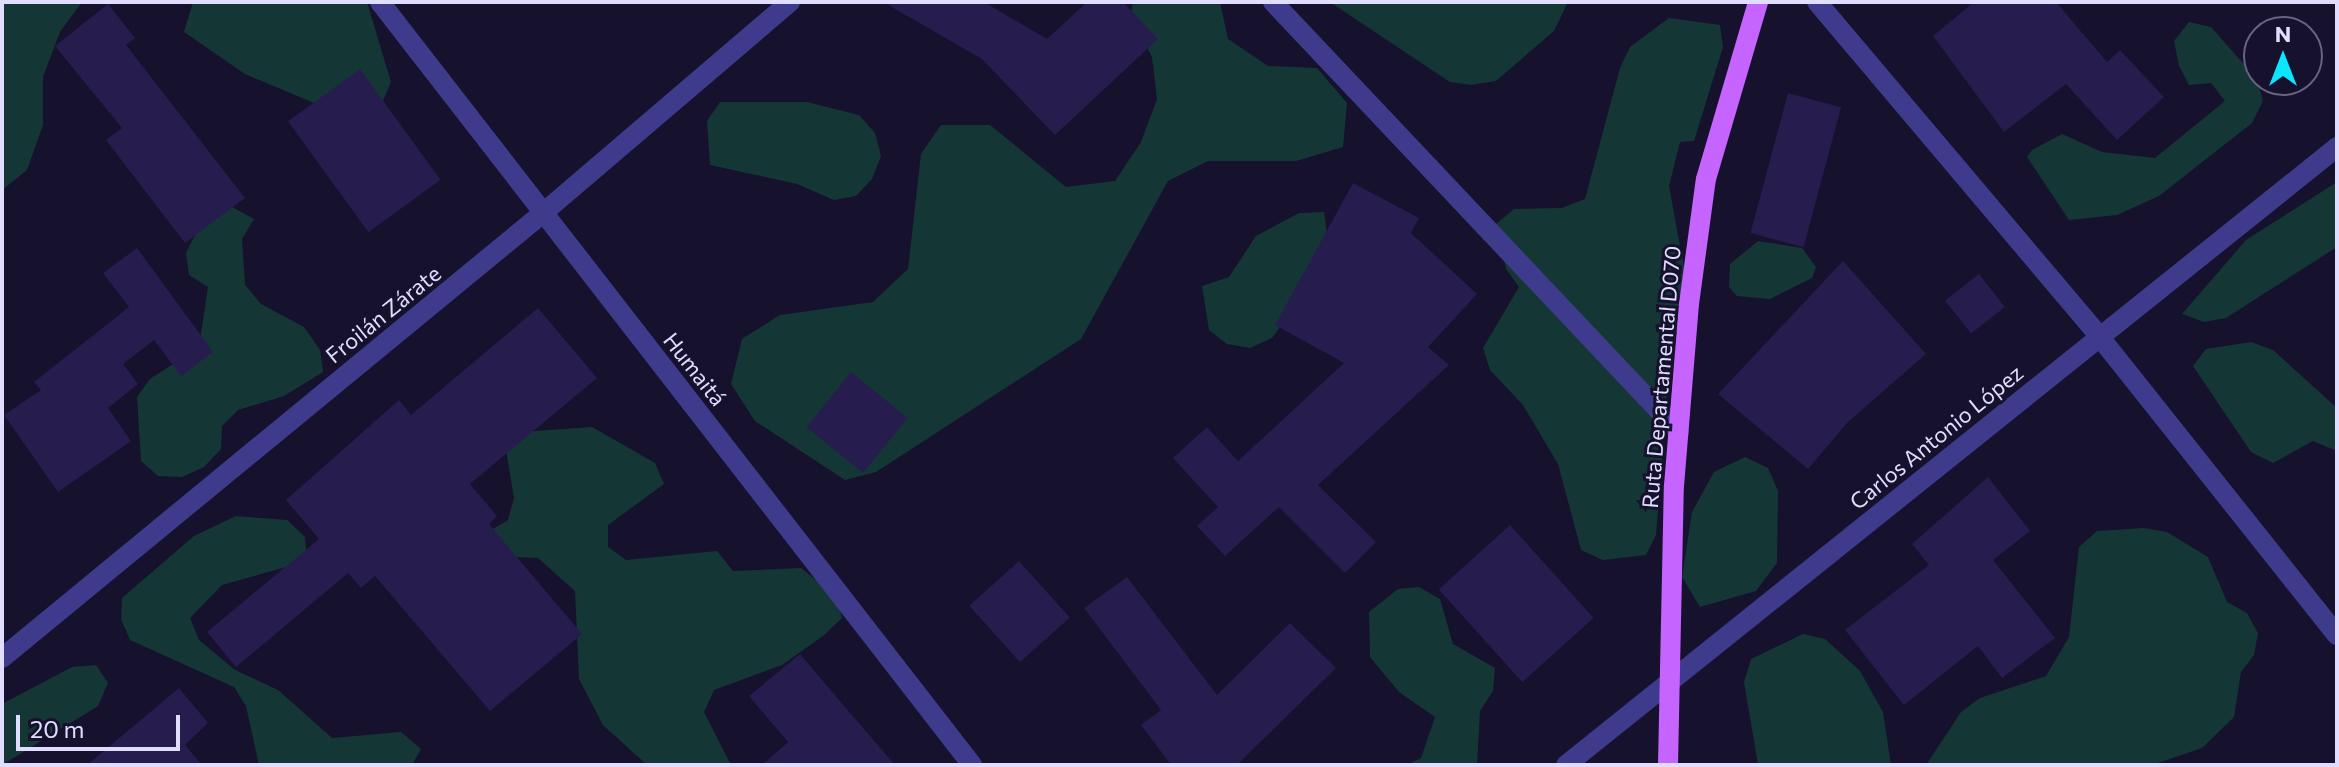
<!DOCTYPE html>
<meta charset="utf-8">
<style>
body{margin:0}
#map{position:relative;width:2339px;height:767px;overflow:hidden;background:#16112d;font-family:Commissioner,sans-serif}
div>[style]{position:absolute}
.green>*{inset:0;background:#143736}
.building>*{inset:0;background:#261c4e;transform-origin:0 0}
.street>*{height:20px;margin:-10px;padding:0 10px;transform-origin:10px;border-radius:10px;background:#3e3b8d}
.primary>*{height:20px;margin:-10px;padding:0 10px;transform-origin:10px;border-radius:10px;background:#c564ff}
span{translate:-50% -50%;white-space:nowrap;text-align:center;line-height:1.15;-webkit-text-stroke:6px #16112d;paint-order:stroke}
.street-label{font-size:22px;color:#e1ddff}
.frame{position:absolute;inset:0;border:4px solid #e1ddff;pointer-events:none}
.north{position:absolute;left:2243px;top:16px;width:80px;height:80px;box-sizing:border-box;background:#16112d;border:2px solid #676381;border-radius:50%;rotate:0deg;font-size:22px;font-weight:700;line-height:32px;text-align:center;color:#e1ddff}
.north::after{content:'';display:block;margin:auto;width:28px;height:36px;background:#09e7ff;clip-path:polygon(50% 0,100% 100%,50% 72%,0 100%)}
.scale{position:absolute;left:16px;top:715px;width:164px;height:36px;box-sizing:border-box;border:4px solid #e1ddff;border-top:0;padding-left:10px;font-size:24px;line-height:28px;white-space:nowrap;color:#e1ddff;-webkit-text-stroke:6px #16112d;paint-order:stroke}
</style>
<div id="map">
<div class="green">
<i style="clip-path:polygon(2px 2px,82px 2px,60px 32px,43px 77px,43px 125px,27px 170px,2px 190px)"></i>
<i style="clip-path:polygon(193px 2px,367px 2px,391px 82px,382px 103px,314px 103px,245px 74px,184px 32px)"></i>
<i style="clip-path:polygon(1133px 2px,1220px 2px,1228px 39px,1268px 66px,1317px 68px,1347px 103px,1343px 147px,1296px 161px,1208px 161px,1168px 181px,1081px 339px,876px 472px,845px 480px,755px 421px,731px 384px,742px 339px,780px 315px,873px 302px,908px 269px,921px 154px,941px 125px,990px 125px,1066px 187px,1115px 181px,1141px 142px,1157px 99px,1152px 57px,1130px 17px)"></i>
<i style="clip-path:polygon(1330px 2px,1568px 2px,1554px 31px,1496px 81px,1471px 85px,1450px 82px)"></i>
<i style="clip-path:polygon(1669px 18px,1720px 25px,1723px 47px,1694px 141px,1680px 142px,1669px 186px,1686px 279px,1669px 371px,1656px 535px,1646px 555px,1603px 560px,1581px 550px,1558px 464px,1523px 405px,1490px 370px,1483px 348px,1519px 287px,1506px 269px,1496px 224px,1514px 209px,1562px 208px,1585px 199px,1620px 68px,1630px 47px)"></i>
<i style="clip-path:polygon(2189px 22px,2211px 27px,2257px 79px,2263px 101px,2252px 123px,2159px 196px,2117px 215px,2069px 220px,2027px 157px,2032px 150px,2062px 134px,2102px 152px,2155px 158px,2225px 101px,2211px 83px,2189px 85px,2179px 66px,2174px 41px)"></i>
<i style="clip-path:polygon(720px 102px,807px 102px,859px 115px,875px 133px,881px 156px,872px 179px,856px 196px,834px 200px,797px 184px,710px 165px,707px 121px)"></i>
<i style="clip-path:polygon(2337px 182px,2337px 247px,2226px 318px,2204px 322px,2182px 314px,2246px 240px)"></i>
<i style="clip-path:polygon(232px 207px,254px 219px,242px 239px,245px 285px,261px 304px,304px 327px,320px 350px,323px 372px,284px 396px,238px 410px,222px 426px,221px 449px,204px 467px,182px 477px,158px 476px,141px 461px,137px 397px,150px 379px,187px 355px,201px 334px,208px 287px,189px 275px,186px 253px,196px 233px)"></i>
<i style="clip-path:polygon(1324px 212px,1327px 234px,1315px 280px,1272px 338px,1250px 348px,1227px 344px,1209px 330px,1202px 286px,1229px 277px,1256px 236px,1299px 213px)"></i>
<i style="clip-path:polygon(1758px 241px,1802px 248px,1816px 267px,1812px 278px,1770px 299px,1737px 296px,1729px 287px,1730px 264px)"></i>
<i style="clip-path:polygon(2251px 342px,2273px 350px,2337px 408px,2337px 451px,2313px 441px,2273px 463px,2251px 452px,2193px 366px,2206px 349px)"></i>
<i style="clip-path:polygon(592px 427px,655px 463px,664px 484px,608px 525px,608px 547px,626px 560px,717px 551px,733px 571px,801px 568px,837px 597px,842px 618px,823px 636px,782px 665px,714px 690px,704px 712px,731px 765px,647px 765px,603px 725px,579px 679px,575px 591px,538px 558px,491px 556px,469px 543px,508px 520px,514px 498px,505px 444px,522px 432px)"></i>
<i style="clip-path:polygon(1745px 457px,1768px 468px,1778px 491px,1777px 563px,1756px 591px,1700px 607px,1682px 577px,1692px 512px,1714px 472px)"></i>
<i style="clip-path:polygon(236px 516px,287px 520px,305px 537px,307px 561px,222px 585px,190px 618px,199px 640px,235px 670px,278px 690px,332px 738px,401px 732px,421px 749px,412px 765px,259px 765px,246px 706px,234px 687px,130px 640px,121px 619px,122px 598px,194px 536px)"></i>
<i style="clip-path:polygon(2144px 528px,2167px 532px,2208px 557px,2227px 602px,2247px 613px,2258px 633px,2254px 655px,2241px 672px,2234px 717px,2202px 748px,2152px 765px,1926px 765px,1961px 712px,1980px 698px,2046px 676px,2069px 637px,2079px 547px,2097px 531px)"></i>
<i style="clip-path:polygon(1419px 587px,1440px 599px,1453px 644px,1495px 668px,1493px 691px,1480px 711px,1477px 765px,1407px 765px,1421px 758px,1435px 717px,1399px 692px,1370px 657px,1369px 612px,1398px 589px)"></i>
<i style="clip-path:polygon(1803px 634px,1825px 639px,1860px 671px,1883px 712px,1891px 765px,1758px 765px,1744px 682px,1751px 659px)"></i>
<i style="clip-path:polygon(96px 665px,108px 683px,98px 706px,2px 765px,2px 704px,72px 667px)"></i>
</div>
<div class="building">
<i style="clip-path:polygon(883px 2px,984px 2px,1047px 39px,1087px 2px,1123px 2px,1158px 39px,1055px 135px,982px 59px)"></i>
<i style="clip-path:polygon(1974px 2px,2056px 2px,2107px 62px,2120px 50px,2164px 97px,2117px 140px,2066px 84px,2004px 132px,1933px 36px)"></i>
<i style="clip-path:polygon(108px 4px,135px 38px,126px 45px,245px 198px,185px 243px,106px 140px,122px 128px,55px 46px)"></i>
<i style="left:360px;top:69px;width:137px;height:89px;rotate:54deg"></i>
<i style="left:1788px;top:93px;width:55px;height:145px;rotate:15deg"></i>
<i style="clip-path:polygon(1353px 183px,1419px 218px,1411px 233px,1477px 294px,1428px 347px,1449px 365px,1318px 485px,1376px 542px,1345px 573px,1279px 507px,1225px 556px,1197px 526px,1218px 507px,1173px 458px,1207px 427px,1238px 461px,1344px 363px,1275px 325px)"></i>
<i style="clip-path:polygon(137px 248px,213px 352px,181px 376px,154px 340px,123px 364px,138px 384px,108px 408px,131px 441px,58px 492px,4px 415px,41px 390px,34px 382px,129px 307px,103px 273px)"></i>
<i style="clip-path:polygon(1843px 261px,1926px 354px,1848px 422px,1808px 469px,1718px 394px)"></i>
<i style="left:1979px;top:274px;width:42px;height:43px;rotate:52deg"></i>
<i style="clip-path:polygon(538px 308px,597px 378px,470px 484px,497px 516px,489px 524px,582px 634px,490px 711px,375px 576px,361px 588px,348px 573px,236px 667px,207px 632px,319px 539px,286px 500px,399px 400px,411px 415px)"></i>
<i style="left:851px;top:372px;width:73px;height:71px;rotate:39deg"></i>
<i style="clip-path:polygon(1988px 477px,2030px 531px,1993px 560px,2055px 638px,2002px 678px,1978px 646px,1904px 705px,1845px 630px,1929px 565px,1912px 544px)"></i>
<i style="left:1510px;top:525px;width:125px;height:96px;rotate:48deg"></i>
<i style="left:1019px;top:561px;width:76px;height:67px;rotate:48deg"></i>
<i style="clip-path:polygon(1127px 577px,1217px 695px,1290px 623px,1336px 668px,1237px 765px,1171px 765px,1141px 725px,1161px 710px,1084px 608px)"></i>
<i style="clip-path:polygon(800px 654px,839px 700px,895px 765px,762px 765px,788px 742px,749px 696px)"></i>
<i style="clip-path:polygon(179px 688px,208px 723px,185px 745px,202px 765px,87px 765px)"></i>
</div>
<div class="street">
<i style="left:380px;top:2px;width:966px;rotate:52.19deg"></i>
<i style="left:1273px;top:2px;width:591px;rotate:46.64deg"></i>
<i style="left:1817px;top:2px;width:437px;rotate:49.8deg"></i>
<i style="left:2099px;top:336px;width:382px;rotate:51.5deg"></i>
<i style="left:2px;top:658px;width:701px;rotate:-39.44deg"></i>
<i style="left:543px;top:213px;width:325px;rotate:-40.5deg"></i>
<i style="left:1566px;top:765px;width:988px;rotate:-38.71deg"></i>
</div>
<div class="primary">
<i style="left:1668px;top:765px;width:279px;rotate:-88.8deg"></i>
<i style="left:1674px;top:486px;width:183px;rotate:-85.3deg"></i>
<i style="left:1689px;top:304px;width:126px;rotate:-82.3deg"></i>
<i style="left:1706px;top:179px;width:184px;rotate:-73.6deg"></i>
</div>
<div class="street-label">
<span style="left:383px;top:314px;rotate:-39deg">Froilán Zárate</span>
<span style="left:695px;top:369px;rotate:52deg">Humaitá</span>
<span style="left:1661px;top:377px;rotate:-85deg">Ruta Departamental D070</span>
<span style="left:1936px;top:437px;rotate:-39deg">Carlos Antonio López</span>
</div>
<div class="frame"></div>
<div class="north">N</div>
<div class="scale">20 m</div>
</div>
